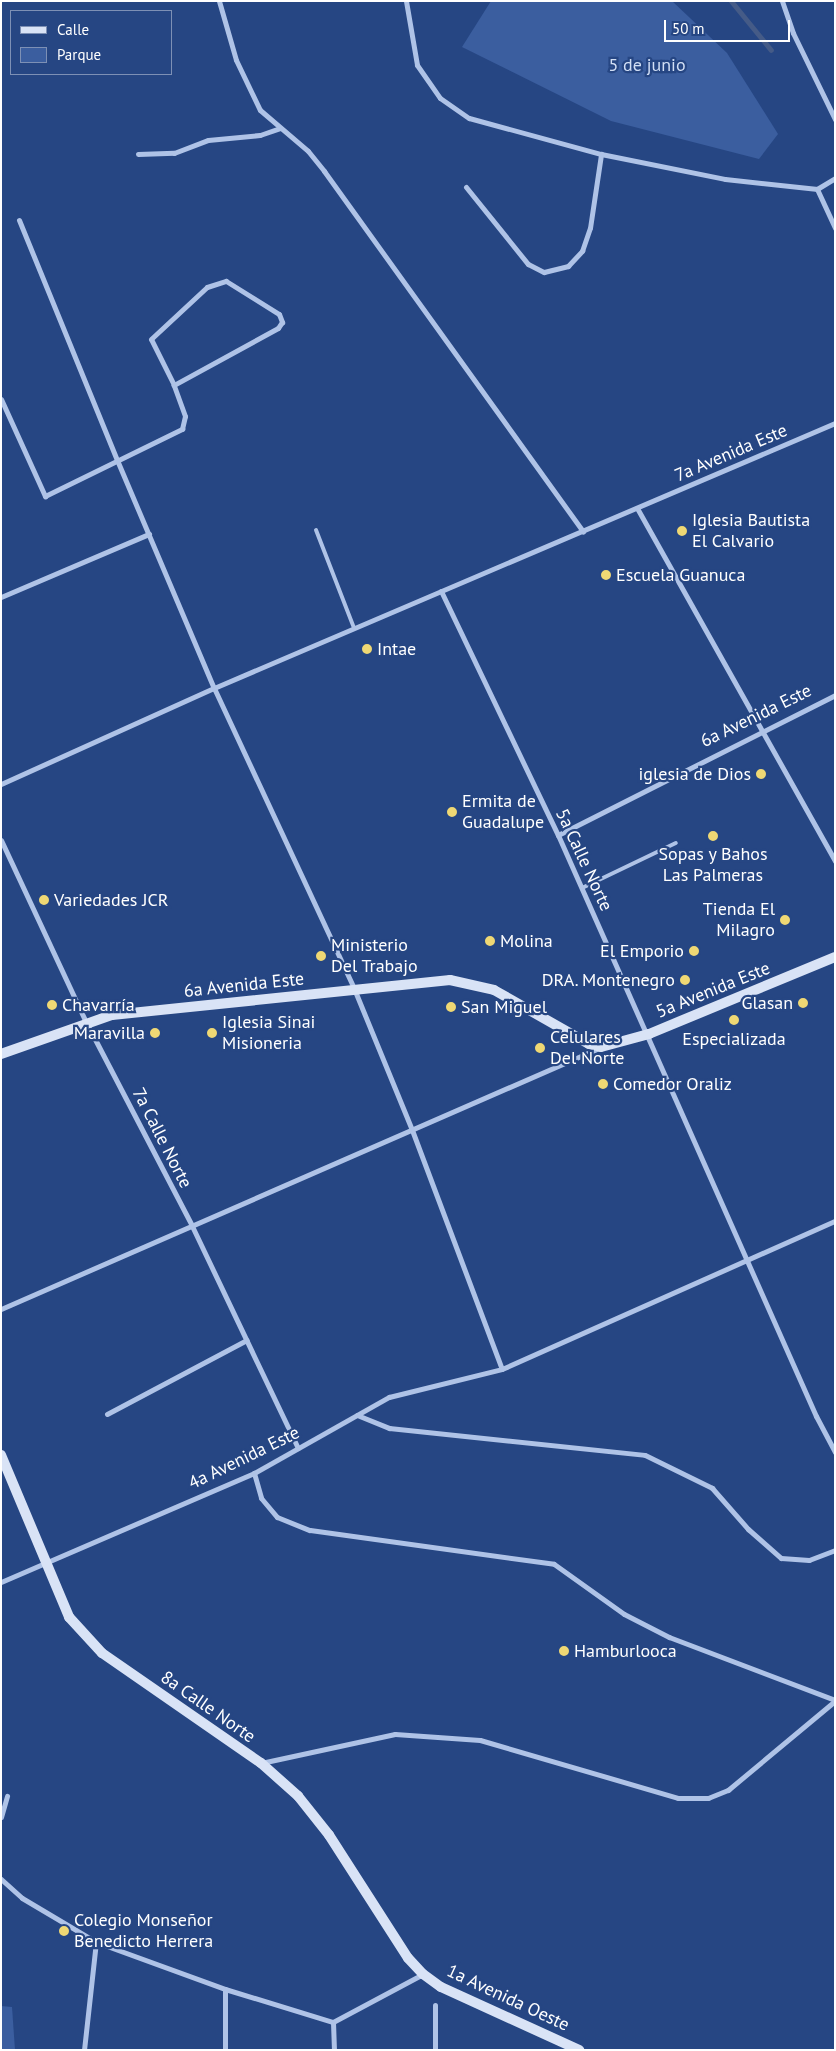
<!DOCTYPE html>
<meta charset="utf-8">
<style>
body{margin:0}
#map{position:relative;width:836px;height:2051px;overflow:hidden;background:#264683;font-family:"PT Sans",sans-serif}
div>[style]{position:absolute}
.green>*{inset:0;background:#3b5e9f}
.stream>*{height:5px;margin:-2.5px;padding:0 2.5px;transform-origin:2.5px;border-radius:2.5px;background:#455b87}
.lane>*{height:4px;margin:-2px;padding:0 2px;transform-origin:2px;border-radius:2px;background:#afc3e7}
.street>*{height:5px;margin:-2.5px;padding:0 2.5px;transform-origin:2.5px;border-radius:2.5px;background:#afc3e7}
.secondary>*{height:10px;margin:-5px;padding:0 5px;transform-origin:5px;border-radius:5px;background:#d9e3f6}
.dots>*{width:14px;height:14px;translate:-50% -50%;box-sizing:border-box;border:2px solid #264683;border-radius:50%}
span{translate:-50% -50%;white-space:nowrap;text-align:center;line-height:1.15;-webkit-text-stroke:4.5px #264683;paint-order:stroke}
.park-label{font-size:18px;color:#d2dff5}
.street-label{font-size:18px;color:#fff}
.poi-label{font-size:18px;color:#fff}
.left{translate:0 -50%;text-align:left}
.right{translate:-100% -50%;text-align:right}
.frame{position:absolute;inset:0;border:2px solid #fff;pointer-events:none}
.legend{position:absolute;left:10px;top:10px;width:162px;height:65px;box-sizing:border-box;background:#264683;border:1px solid #7d90b5;margin:0;padding:6px 9px;list-style:none;font-size:15px;color:#fff}
.legend li{display:flex;align-items:center;gap:10px;height:25px}
.legend b{width:25px;border:1px solid #7d90b5}
.scale{position:absolute;left:664px;top:20px;width:126px;height:22px;box-sizing:border-box;border:2px solid #fff;border-top:0;padding-left:6px;font-size:15px;line-height:18px;white-space:nowrap;color:#fff;-webkit-text-stroke:4px #264683;paint-order:stroke}
</style>
<div id="map">
<div class="green">
<i style="clip-path:polygon(491px 1px,672px 1px,727px 53px,778px 134px,759px 159px,611px 121px,462px 47px)"></i>
<i style="clip-path:polygon(1px 2006px,12px 2007px,15px 2050px,1px 2050px)"></i>
</div>
<div class="stream">
<i style="left:731px;top:1px;width:63px;rotate:50.8deg"></i>
</div>
<div class="lane">
<i style="left:316px;top:530px;width:105px;rotate:68.8deg"></i>
<i style="left:582px;top:888px;width:104px;rotate:-25.6deg"></i>
</div>
<div class="street">
<i style="left:219px;top:1px;width:61px;rotate:73.9deg"></i>
<i style="left:236px;top:60px;width:55px;rotate:64.4deg"></i>
<i style="left:260px;top:110px;width:63px;rotate:40.5deg"></i>
<i style="left:308px;top:151px;width:26px;rotate:51deg"></i>
<i style="left:324px;top:171px;width:444px;rotate:54.3deg"></i>
<i style="left:406px;top:1px;width:65px;rotate:80.2deg"></i>
<i style="left:417px;top:65px;width:40px;rotate:55.1deg"></i>
<i style="left:440px;top:98px;width:35px;rotate:35deg"></i>
<i style="left:469px;top:118px;width:137px;rotate:15.3deg"></i>
<i style="left:601px;top:154px;width:126px;rotate:11.4deg"></i>
<i style="left:725px;top:179px;width:93px;rotate:6.2deg"></i>
<i style="left:817px;top:189px;width:21px;rotate:-31deg"></i>
<i style="left:782px;top:1px;width:34px;rotate:71deg"></i>
<i style="left:793px;top:33px;width:96px;rotate:64deg"></i>
<i style="left:138px;top:154px;width:36px;rotate:-2deg"></i>
<i style="left:174px;top:153px;width:36px;rotate:-21deg"></i>
<i style="left:208px;top:140px;width:52px;rotate:-5.5deg"></i>
<i style="left:260px;top:135px;width:21px;rotate:-19deg"></i>
<i style="left:466px;top:187px;width:99px;rotate:51.2deg"></i>
<i style="left:528px;top:264px;width:18px;rotate:27deg"></i>
<i style="left:544px;top:272px;width:25px;rotate:-14deg"></i>
<i style="left:568px;top:266px;width:21px;rotate:-47deg"></i>
<i style="left:582px;top:251px;width:24px;rotate:-71deg"></i>
<i style="left:590px;top:228px;width:75px;rotate:-81.5deg"></i>
<i style="left:817px;top:189px;width:43px;rotate:65.2deg"></i>
<i style="left:19px;top:220px;width:259px;rotate:67.8deg"></i>
<i style="left:117px;top:460px;width:248px;rotate:67deg"></i>
<i style="left:214px;top:688px;width:334px;rotate:65deg"></i>
<i style="left:355px;top:991px;width:150px;rotate:67.7deg"></i>
<i style="left:412px;top:1130px;width:255px;rotate:69.4deg"></i>
<i style="left:1px;top:399px;width:107px;rotate:65.6deg"></i>
<i style="left:45px;top:496px;width:153px;rotate:-26.1deg"></i>
<i style="left:182px;top:429px;width:13px;rotate:-77deg"></i>
<i style="left:185px;top:416px;width:33px;rotate:-110deg"></i>
<i style="left:174px;top:385px;width:51px;rotate:-116.6deg"></i>
<i style="left:151px;top:339px;width:76px;rotate:-42.9deg"></i>
<i style="left:207px;top:287px;width:20px;rotate:-18deg"></i>
<i style="left:226px;top:281px;width:62px;rotate:31.9deg"></i>
<i style="left:279px;top:314px;width:9px;rotate:69deg"></i>
<i style="left:282px;top:322px;width:7px;rotate:124deg"></i>
<i style="left:278px;top:328px;width:119px;rotate:151.3deg"></i>
<i style="left:637px;top:508px;width:405px;rotate:60.7deg"></i>
<i style="left:441px;top:591px;width:271px;rotate:64.4deg"></i>
<i style="left:558px;top:835px;width:636px;rotate:66.06deg"></i>
<i style="left:816px;top:1416px;width:41px;rotate:62.2deg"></i>
<i style="left:1px;top:597px;width:161px;rotate:-23.1deg"></i>
<i style="left:1px;top:784px;width:234px;rotate:-24.3deg"></i>
<i style="left:214px;top:688px;width:675px;rotate:-23.11deg"></i>
<i style="left:558px;top:835px;width:310px;rotate:-26.8deg"></i>
<i style="left:1px;top:840px;width:201px;rotate:65deg"></i>
<i style="left:86px;top:1022px;width:230px;rotate:62.5deg"></i>
<i style="left:192px;top:1226px;width:246px;rotate:64.5deg"></i>
<i style="left:1px;top:1309px;width:652px;rotate:-23.58deg"></i>
<i style="left:107px;top:1414px;width:158px;rotate:-27.9deg"></i>
<i style="left:357px;top:1415px;width:35px;rotate:22deg"></i>
<i style="left:389px;top:1428px;width:257px;rotate:6deg"></i>
<i style="left:645px;top:1455px;width:75px;rotate:26.2deg"></i>
<i style="left:712px;top:1488px;width:55px;rotate:48.7deg"></i>
<i style="left:748px;top:1529px;width:44px;rotate:41.3deg"></i>
<i style="left:781px;top:1558px;width:28px;rotate:4deg"></i>
<i style="left:809px;top:1560px;width:28px;rotate:-21deg"></i>
<i style="left:254px;top:1473px;width:26px;rotate:74deg"></i>
<i style="left:261px;top:1498px;width:25px;rotate:50deg"></i>
<i style="left:277px;top:1517px;width:35px;rotate:22deg"></i>
<i style="left:310px;top:1530px;width:246px;rotate:7.9deg"></i>
<i style="left:554px;top:1564px;width:86px;rotate:35.5deg"></i>
<i style="left:624px;top:1614px;width:51px;rotate:27.1deg"></i>
<i style="left:669px;top:1637px;width:178px;rotate:20.8deg"></i>
<i style="left:1px;top:1582px;width:275px;rotate:-23.3deg"></i>
<i style="left:254px;top:1473px;width:155px;rotate:-29.4deg"></i>
<i style="left:389px;top:1397px;width:116px;rotate:-13.9deg"></i>
<i style="left:502px;top:1369px;width:364px;rotate:-24deg"></i>
<i style="left:261px;top:1763px;width:137px;rotate:-12.2deg"></i>
<i style="left:395px;top:1734px;width:85px;rotate:4deg"></i>
<i style="left:480px;top:1740px;width:206px;rotate:16.3deg"></i>
<i style="left:678px;top:1798px;width:30px"></i>
<i style="left:708px;top:1798px;width:22px;rotate:-22deg"></i>
<i style="left:728px;top:1790px;width:139px;rotate:-39.8deg"></i>
<i style="left:1px;top:1817px;width:22px;rotate:-74deg"></i>
<i style="left:1px;top:1879px;width:28px;rotate:42deg"></i>
<i style="left:22px;top:1898px;width:86px;rotate:30.7deg"></i>
<i style="left:96px;top:1942px;width:137px;rotate:20deg"></i>
<i style="left:225px;top:1989px;width:113px;rotate:17deg"></i>
<i style="left:333px;top:2022px;width:102px;rotate:-28.1deg"></i>
<i style="left:225px;top:1989px;width:61px;rotate:90deg"></i>
<i style="left:435px;top:2005px;width:45px;rotate:90deg"></i>
<i style="left:333px;top:2022px;width:28px;rotate:88deg"></i>
<i style="left:84px;top:2050px;width:109px;rotate:-83.7deg"></i>
</div>
<div class="secondary">
<i style="left:1px;top:1054px;width:118px;rotate:-19.4deg"></i>
<i style="left:112px;top:1015px;width:340px;rotate:-5.9deg"></i>
<i style="left:450px;top:980px;width:45px;rotate:12.8deg"></i>
<i style="left:494px;top:990px;width:109px;rotate:29.6deg"></i>
<i style="left:589px;top:1044px;width:12px;rotate:14deg"></i>
<i style="left:601px;top:1047px;width:50px;rotate:-15.2deg"></i>
<i style="left:649px;top:1034px;width:201px;rotate:-22.5deg"></i>
<i style="left:1px;top:1455px;width:176px;rotate:67.2deg"></i>
<i style="left:69px;top:1617px;width:49px;rotate:47.5deg"></i>
<i style="left:102px;top:1653px;width:193px;rotate:34.7deg"></i>
<i style="left:261px;top:1763px;width:50px;rotate:41.7deg"></i>
<i style="left:298px;top:1796px;width:50px;rotate:51.5deg"></i>
<i style="left:329px;top:1835px;width:146px;rotate:57.3deg"></i>
<i style="left:408px;top:1958px;width:22px;rotate:47deg"></i>
<i style="left:423px;top:1974px;width:22px;rotate:36deg"></i>
<i style="left:441px;top:1987px;width:152px;rotate:24.5deg"></i>
</div>
<div class="dots">
<i style="left:682px;top:531px;background:#efd874"></i>
<i style="left:606px;top:575px;background:#efd874"></i>
<i style="left:367px;top:649px;background:#efd874"></i>
<i style="left:761px;top:774px;background:#efd874"></i>
<i style="left:452px;top:812px;background:#efd874"></i>
<i style="left:713px;top:836px;background:#efd874"></i>
<i style="left:44px;top:900px;background:#efd874"></i>
<i style="left:785px;top:920px;background:#efd874"></i>
<i style="left:490px;top:941px;background:#efd874"></i>
<i style="left:694px;top:951px;background:#efd874"></i>
<i style="left:321px;top:956px;background:#efd874"></i>
<i style="left:685px;top:980px;background:#efd874"></i>
<i style="left:803px;top:1003px;background:#efd874"></i>
<i style="left:52px;top:1005px;background:#efd874"></i>
<i style="left:451px;top:1007px;background:#efd874"></i>
<i style="left:734px;top:1020px;background:#efd874"></i>
<i style="left:155px;top:1033px;background:#efd874"></i>
<i style="left:212px;top:1033px;background:#efd874"></i>
<i style="left:540px;top:1048px;background:#efd874"></i>
<i style="left:603px;top:1084px;background:#efd874"></i>
<i style="left:564px;top:1651px;background:#efd874"></i>
<i style="left:64px;top:1931px;background:#efd874"></i>
</div>
<div class="park-label">
<span style="left:647px;top:65px">5 de junio</span>
</div>
<div class="street-label">
<span style="left:731px;top:453px;rotate:-23deg">7a Avenida Este</span>
<span style="left:756px;top:716px;rotate:-26deg">6a Avenida Este</span>
<span style="left:584px;top:860px;rotate:65deg">5a Calle Norte</span>
<span style="left:244px;top:985px;rotate:-6deg">6a Avenida Este</span>
<span style="left:713px;top:990px;rotate:-22deg">5a Avenida Este</span>
<span style="left:162px;top:1138px;rotate:63deg">7a Calle Norte</span>
<span style="left:244px;top:1458px;rotate:-26deg">4a Avenida Este</span>
<span style="left:208px;top:1707px;rotate:35deg">8a Calle Norte</span>
<span style="left:508px;top:1998px;rotate:25deg">1a Avenida Oeste</span>
</div>
<div class="poi-label">
<span class="left" style="left:692px;top:531px">Iglesia Bautista<br>El Calvario</span>
<span class="left" style="left:616px;top:575px">Escuela Guanuca</span>
<span class="left" style="left:377px;top:649px">Intae</span>
<span class="right" style="left:751px;top:774px">iglesia de Dios</span>
<span class="left" style="left:462px;top:812px">Ermita de<br>Guadalupe</span>
<span style="left:713px;top:865px">Sopas y Bahos<br>Las Palmeras</span>
<span class="left" style="left:54px;top:900px">Variedades JCR</span>
<span class="right" style="left:775px;top:920px">Tienda El<br>Milagro</span>
<span class="left" style="left:500px;top:941px">Molina</span>
<span class="left" style="left:331px;top:956px">Ministerio<br>Del Trabajo</span>
<span class="right" style="left:684px;top:951px">El Emporio</span>
<span class="right" style="left:675px;top:980px">DRA. Montenegro</span>
<span class="right" style="left:793px;top:1003px">Glasan</span>
<span class="left" style="left:62px;top:1005px">Chavarría</span>
<span class="left" style="left:461px;top:1007px">San Miguel</span>
<span class="left" style="left:222px;top:1033px">Iglesia Sinai<br>Misioneria</span>
<span class="right" style="left:145px;top:1033px">Maravilla</span>
<span class="left" style="left:550px;top:1048px">Celulares<br>Del Norte</span>
<span style="left:734px;top:1039px">Especializada</span>
<span class="left" style="left:613px;top:1084px">Comedor Oraliz</span>
<span class="left" style="left:574px;top:1651px">Hamburlooca</span>
<span class="left" style="left:74px;top:1931px">Colegio Monseñor<br>Benedicto Herrera</span>
</div>
<div class="frame"></div>
<ul class="legend">
<li><b style="height:6px;background:#d9e3f6"></b>Calle</li>
<li><b style="height:14px;background:#3b5e9f"></b>Parque</li>
</ul>
<div class="scale">50 m</div>
</div>
